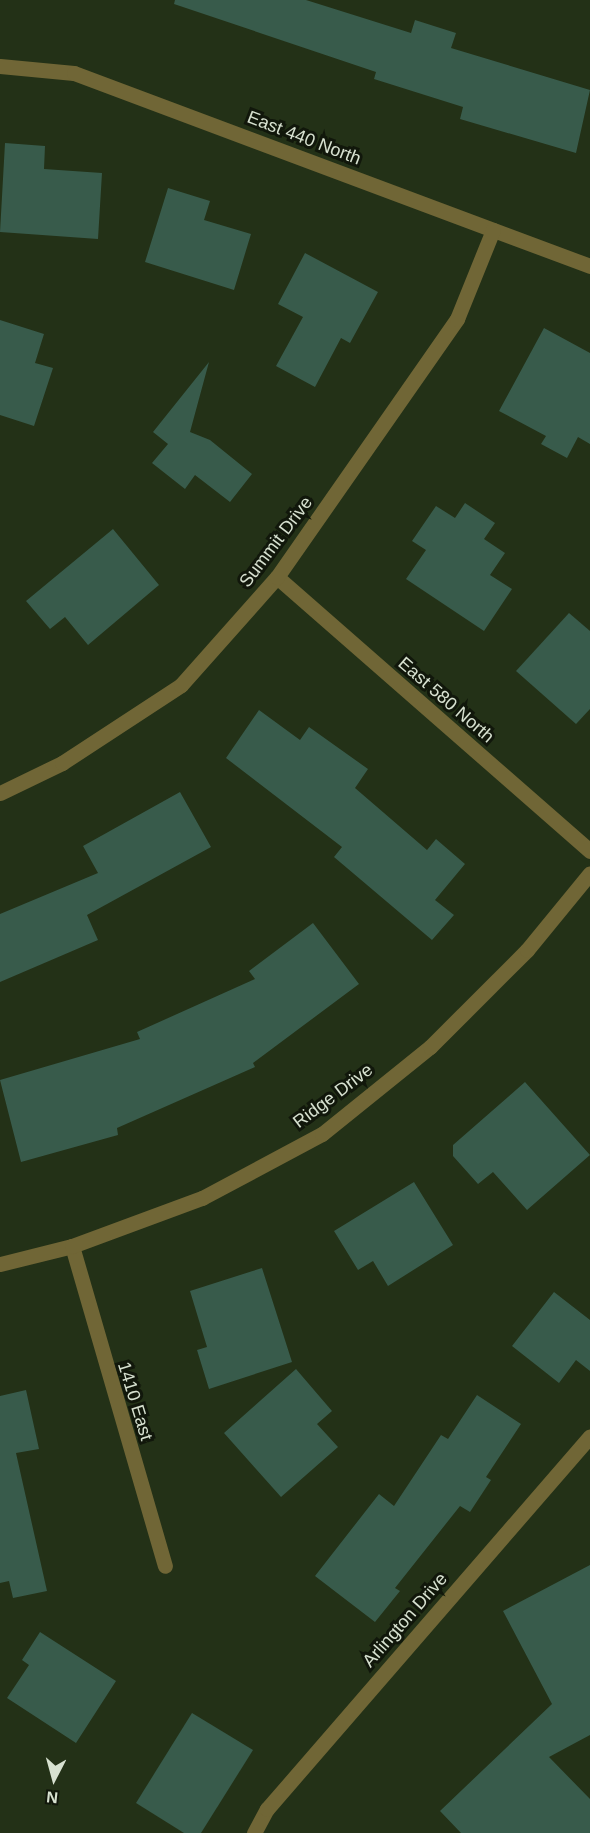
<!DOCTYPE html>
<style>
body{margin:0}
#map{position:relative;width:590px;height:1833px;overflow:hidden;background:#233117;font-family:Helvetica,sans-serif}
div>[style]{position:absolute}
.building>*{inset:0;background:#385b4b}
.minor>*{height:15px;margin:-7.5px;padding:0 7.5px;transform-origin:7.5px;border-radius:7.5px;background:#706636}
span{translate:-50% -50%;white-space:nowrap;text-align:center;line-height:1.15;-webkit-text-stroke:6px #11170b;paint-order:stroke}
.street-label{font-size:18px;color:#d7e1d0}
.north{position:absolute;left:24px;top:1749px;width:60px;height:60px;-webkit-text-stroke:4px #11170b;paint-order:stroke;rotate:186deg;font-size:16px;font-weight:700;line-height:24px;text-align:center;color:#d7e1d0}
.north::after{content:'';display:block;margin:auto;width:21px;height:27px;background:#d7e1d0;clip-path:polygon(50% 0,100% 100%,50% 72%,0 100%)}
</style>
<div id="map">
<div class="building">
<i style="clip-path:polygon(175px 0,306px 0,411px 33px,415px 20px,456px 33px,451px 48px,590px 90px,576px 153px,460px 119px,463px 107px,374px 79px,376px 72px,174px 4px)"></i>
<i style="clip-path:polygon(5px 143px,45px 146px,44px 169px,102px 173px,98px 239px,0 232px)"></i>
<i style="clip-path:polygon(168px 188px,210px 201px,204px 220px,251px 234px,234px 290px,145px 262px)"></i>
<i style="clip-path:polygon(305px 253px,378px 292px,350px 343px,341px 338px,315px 387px,276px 366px,303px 317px,278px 304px)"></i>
<i style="clip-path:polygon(0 320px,44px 334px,35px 363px,53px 368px,34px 426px,0 415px)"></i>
<i style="clip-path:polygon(544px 328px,590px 353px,590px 444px,578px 437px,567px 458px,541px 444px,546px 436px,499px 411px)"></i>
<i style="clip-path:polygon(209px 362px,190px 432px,210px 440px,252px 474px,230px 502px,195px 475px,185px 489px,152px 463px,168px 444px,153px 432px)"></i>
<i style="clip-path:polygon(465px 503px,495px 523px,484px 539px,505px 553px,490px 575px,512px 589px,484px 631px,406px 579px,426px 550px,412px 541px,436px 506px,455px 518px)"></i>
<i style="clip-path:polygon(113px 529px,159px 585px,88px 645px,65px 617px,50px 629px,26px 601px)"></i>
<i style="clip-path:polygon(569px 613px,590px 631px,590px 709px,576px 724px,516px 671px)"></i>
<i style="clip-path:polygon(259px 710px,300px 740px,309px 727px,368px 769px,355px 788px,427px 850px,436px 839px,465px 864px,435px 900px,454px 915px,432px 940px,334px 857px,342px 847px,226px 758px)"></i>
<i style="clip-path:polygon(180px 792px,211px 847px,87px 915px,98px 940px,0 982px,0 914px,98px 873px,83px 846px)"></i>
<i style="clip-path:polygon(313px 923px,359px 984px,253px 1063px,255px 1067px,117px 1128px,118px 1135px,21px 1162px,0 1080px,140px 1039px,137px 1032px,255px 979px,249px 971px)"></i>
<i style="clip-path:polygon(525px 1082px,590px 1155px,527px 1210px,493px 1172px,478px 1184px,453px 1156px,453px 1145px)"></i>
<i style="clip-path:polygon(414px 1182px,453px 1245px,388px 1286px,373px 1261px,358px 1270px,334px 1231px)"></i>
<i style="clip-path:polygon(262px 1268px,292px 1362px,209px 1389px,197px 1350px,207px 1347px,190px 1291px)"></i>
<i style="clip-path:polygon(554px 1292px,590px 1320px,590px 1371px,576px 1360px,559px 1383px,512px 1346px)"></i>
<i style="clip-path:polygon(296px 1369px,332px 1411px,317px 1424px,338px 1447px,281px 1497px,224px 1433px)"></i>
<i style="clip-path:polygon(26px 1390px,39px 1449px,16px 1453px,47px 1591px,13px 1598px,9px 1581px,0 1583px,0 1396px)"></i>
<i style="clip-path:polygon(477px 1395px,521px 1424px,486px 1477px,491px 1480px,470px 1512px,460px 1506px,395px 1588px,400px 1591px,375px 1622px,315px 1576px,379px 1494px,394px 1506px,441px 1435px,448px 1439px)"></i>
<i style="clip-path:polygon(590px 1565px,590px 1735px,549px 1757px,590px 1799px,590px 1833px,461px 1833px,440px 1811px,552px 1704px,503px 1611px)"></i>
<i style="clip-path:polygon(40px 1632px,116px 1681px,76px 1743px,7px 1698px,29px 1665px,22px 1660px)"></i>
<i style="clip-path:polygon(192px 1713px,253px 1750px,201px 1833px,184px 1833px,136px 1803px)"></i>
</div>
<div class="minor">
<i style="left:0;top:66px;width:74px;rotate:5.4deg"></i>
<i style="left:74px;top:73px;width:551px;rotate:20.51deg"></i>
<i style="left:277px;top:577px;width:416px;rotate:41.2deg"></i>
<i style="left:0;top:793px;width:69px;rotate:-25.8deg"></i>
<i style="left:62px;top:763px;width:142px;rotate:-33.2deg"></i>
<i style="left:181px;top:685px;width:144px;rotate:-48.4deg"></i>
<i style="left:277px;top:577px;width:315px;rotate:-55.1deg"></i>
<i style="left:457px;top:319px;width:96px;rotate:-68deg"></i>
<i style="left:72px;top:1246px;width:333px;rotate:73.8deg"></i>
<i style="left:0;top:1264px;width:74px;rotate:-14deg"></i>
<i style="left:72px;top:1246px;width:139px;rotate:-20.3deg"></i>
<i style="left:202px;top:1198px;width:136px;rotate:-28.1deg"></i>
<i style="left:322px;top:1134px;width:139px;rotate:-38.9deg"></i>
<i style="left:430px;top:1047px;width:137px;rotate:-45deg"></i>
<i style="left:527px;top:950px;width:99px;rotate:-50.7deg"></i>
<i style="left:254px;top:1833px;width:27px;rotate:-62deg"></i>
<i style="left:267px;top:1809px;width:493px;rotate:-49.1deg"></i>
</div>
<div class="street-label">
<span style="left:304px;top:138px;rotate:21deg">East 440 North</span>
<span style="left:276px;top:542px;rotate:-53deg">Summit Drive</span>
<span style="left:446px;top:700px;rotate:41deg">East 580 North</span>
<span style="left:333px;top:1096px;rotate:-37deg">Ridge Drive</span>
<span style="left:135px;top:1401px;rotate:73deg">1410 East</span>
<span style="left:405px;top:1620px;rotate:-49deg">Arlington Drive</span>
</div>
<div class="north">N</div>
</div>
